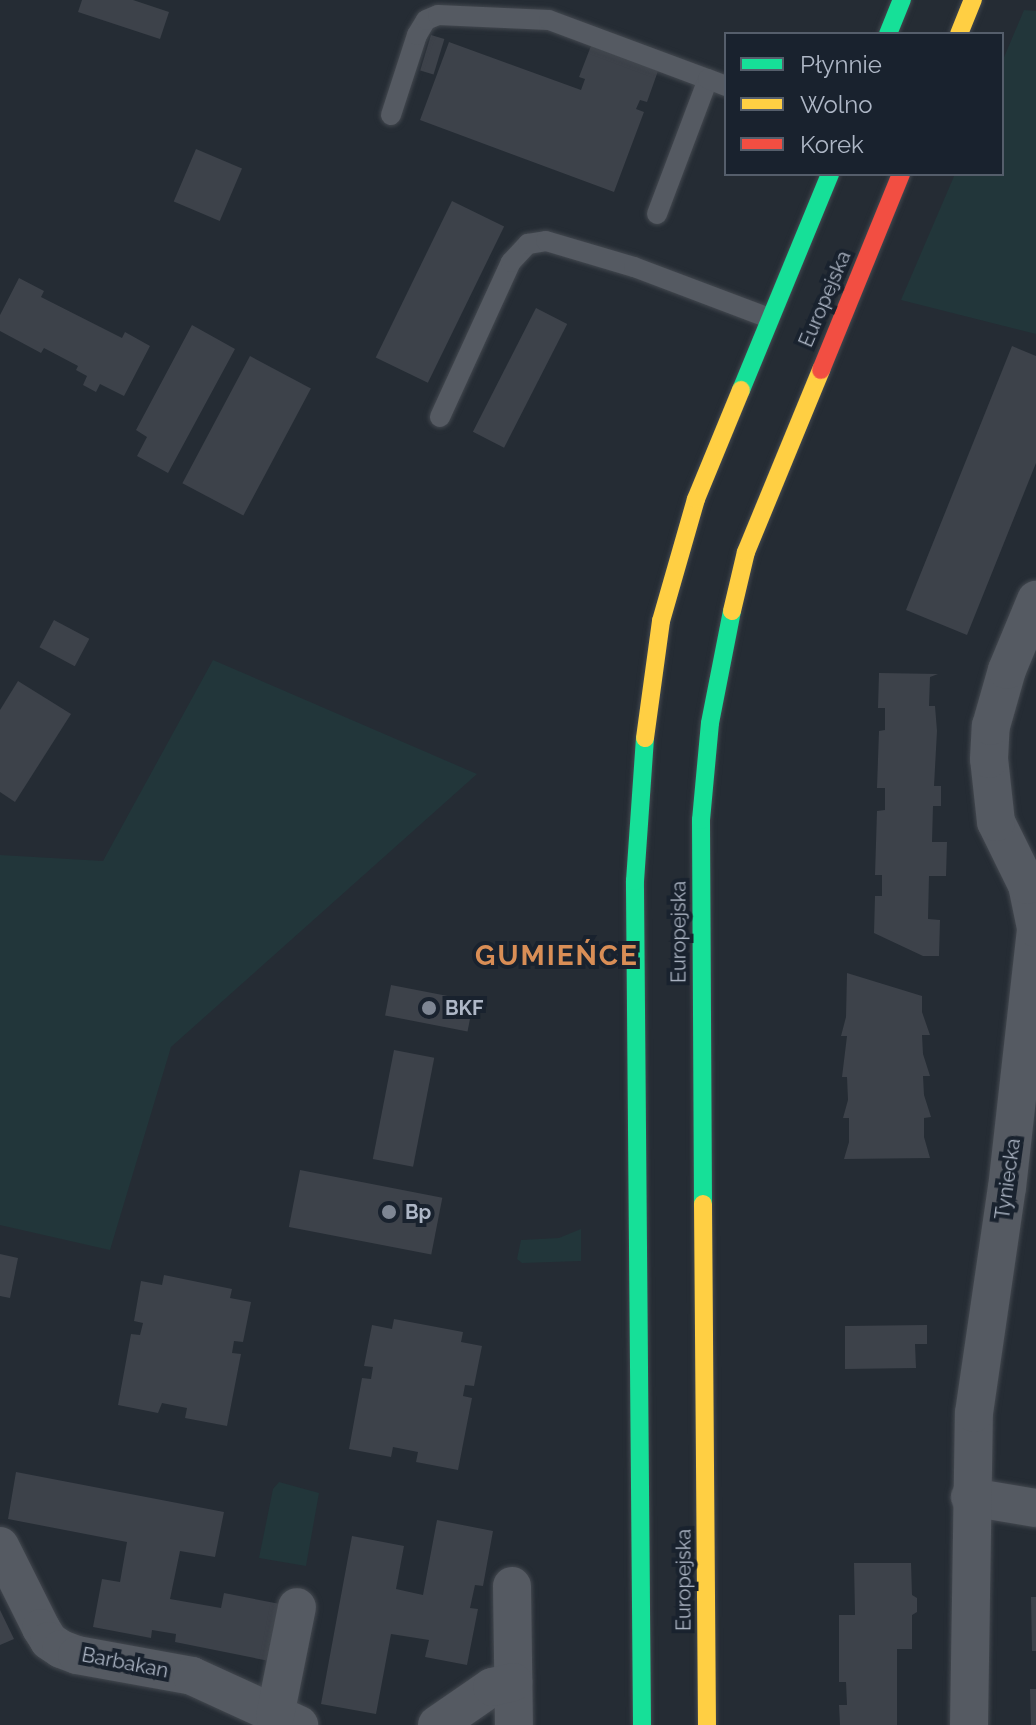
<!DOCTYPE html>
<meta charset="utf-8">
<style>
body{margin:0}
#map{position:relative;width:1036px;height:1725px;overflow:hidden;background:#252c34;font-family:Raleway,sans-serif}
div>[style]{position:absolute}
.green>*{inset:0;background:#22363a}
.building>*{inset:0;background:#3d424a;transform-origin:0 0}
.roads{filter:drop-shadow(0 0 2px #43484f) drop-shadow(0 0 2px #43484f)}
.lane>*{height:20px;margin:-10px;padding:0 10px;transform-origin:10px;border-radius:10px;background:#555a62}
.street>*{height:38px;margin:-19px;padding:0 19px;transform-origin:19px;border-radius:19px;background:#555a62}
.fast>*{height:18px;margin:-9px;padding:0 9px;transform-origin:9px;border-radius:9px;background:#16e098}
.slow>*{height:18px;margin:-9px;padding:0 9px;transform-origin:9px;border-radius:9px;background:#ffcf43}
.jam>*{height:18px;margin:-9px;padding:0 9px;transform-origin:9px;border-radius:9px;background:#f24e42}
.dots>*{width:22px;height:22px;translate:-50% -50%;box-sizing:border-box;border:4px solid #19222e;border-radius:50%}
span{translate:-50% -50%;white-space:nowrap;text-align:center;line-height:1.15;-webkit-text-stroke:8px #19222e;paint-order:stroke}
.street-label{font-size:20px;color:#aeb7c6}
.poi-label{font-size:20px;color:#aeb7c6;font-weight:700}
.left{translate:0 -50%;text-align:left}
.district-label{font-size:28px;color:#d98e56;font-weight:700;letter-spacing:2px}
.legend{position:absolute;left:724px;top:32px;width:280px;height:144px;box-sizing:border-box;background:#19222e;border:2px solid #555e6b;margin:0;padding:10px 14px;list-style:none;font-size:24px;color:#aeb7c6}
.legend li{display:flex;align-items:center;gap:16px;height:40px}
.legend b{width:40px;border:2px solid #555e6b}
</style>
<div id="map">
<div class="green">
<i style="clip-path:polygon(1024px 10px,1036px 11px,1036px 334px,901px 300px,955px 174px,1002px 174px,1002px 62px)"></i>
<i style="clip-path:polygon(213px 660px,477px 774px,171px 1047px,110px 1250px,0 1225px,0 855px,103px 861px)"></i>
<i style="clip-path:polygon(581px 1229px,581px 1261px,522px 1263px,517px 1259px,521px 1240px,559px 1238px)"></i>
<i style="clip-path:polygon(279px 1482px,319px 1493px,306px 1566px,259px 1558px,273px 1489px)"></i>
</div>
<div class="building">
<i style="clip-path:polygon(82px 0,133px 0,169px 12px,160px 39px,78px 12px)"></i>
<i style="left:431px;top:35px;width:14px;height:37px;rotate:17deg"></i>
<i style="clip-path:polygon(449px 42px,581px 90px,585px 79px,579px 77px,591px 46px,658px 71px,647px 102px,640px 100px,636px 109px,644px 112px,614px 192px,420px 120px)"></i>
<i style="left:196px;top:149px;width:50px;height:57px;rotate:23deg"></i>
<i style="left:452px;top:201px;width:58px;height:174px;rotate:26deg"></i>
<i style="clip-path:polygon(19px 278px,44px 291px,41px 297px,122px 338px,125px 332px,150px 346px,124px 396px,100px 384px,96px 392px,83px 385px,87px 376px,76px 370px,78px 366px,44px 348px,41px 353px,0 331px,0 315px)"></i>
<i style="left:536px;top:308px;width:35px;height:139px;rotate:27deg"></i>
<i style="clip-path:polygon(192px 325px,235px 349px,168px 473px,137px 456px,147px 437px,136px 430px)"></i>
<i style="clip-path:polygon(1012px 346px,1036px 356px,1036px 463px,967px 635px,906px 610px)"></i>
<i style="left:250px;top:356px;width:69px;height:144px;rotate:28deg"></i>
<i style="left:54px;top:620px;width:40px;height:31px;rotate:28deg"></i>
<i style="clip-path:polygon(879px 673px,938px 674px,930px 677px,929px 706px,935px 706px,937px 731px,934px 786px,941px 786px,941px 806px,933px 806px,932px 842px,947px 842px,946px 876px,929px 876px,928px 919px,940px 920px,939px 956px,923px 956px,874px 933px,875px 896px,882px 896px,882px 875px,875px 875px,877px 811px,885px 810px,885px 788px,877px 788px,879px 731px,885px 730px,885px 708px,878px 708px)"></i>
<i style="clip-path:polygon(18px 681px,71px 714px,15px 802px,0 792px,0 710px)"></i>
<i style="clip-path:polygon(847px 973px,922px 996px,922px 1012px,930px 1035px,922px 1035px,923px 1054px,930px 1076px,923px 1076px,924px 1095px,931px 1117px,924px 1118px,924px 1137px,930px 1158px,844px 1159px,849px 1142px,849px 1118px,843px 1118px,848px 1100px,847px 1077px,842px 1077px,847px 1036px,841px 1036px,846px 1017px)"></i>
<i style="left:391px;top:985px;width:84px;height:31px;rotate:11deg"></i>
<i style="left:394px;top:1050px;width:41px;height:111px;rotate:11deg"></i>
<i style="left:300px;top:1170px;width:145px;height:58px;rotate:11deg"></i>
<i style="clip-path:polygon(0 1254px,18px 1258px,10px 1298px,0 1296px)"></i>
<i style="clip-path:polygon(164px 1275px,232px 1289px,230px 1298px,251px 1302px,243px 1342px,234px 1341px,232px 1353px,241px 1354px,227px 1426px,185px 1418px,187px 1408px,162px 1403px,158px 1413px,118px 1405px,131px 1334px,140px 1335px,143px 1323px,134px 1321px,141px 1281px,162px 1285px)"></i>
<i style="clip-path:polygon(394px 1319px,463px 1332px,461px 1342px,482px 1346px,474px 1386px,465px 1385px,463px 1396px,472px 1398px,458px 1470px,416px 1462px,418px 1452px,393px 1447px,391px 1457px,349px 1449px,362px 1378px,371px 1379px,373px 1367px,364px 1366px,372px 1325px,392px 1329px)"></i>
<i style="clip-path:polygon(927px 1325px,927px 1344px,915px 1344px,916px 1368px,845px 1369px,845px 1326px)"></i>
<i style="clip-path:polygon(16px 1472px,224px 1512px,215px 1557px,180px 1551px,170px 1599px,221px 1608px,224px 1593px,280px 1604px,269px 1661px,175px 1642px,176px 1634px,152px 1630px,151px 1638px,93px 1627px,102px 1579px,120px 1582px,127px 1542px,8px 1519px)"></i>
<i style="clip-path:polygon(437px 1520px,493px 1531px,483px 1586px,475px 1585px,470px 1608px,478px 1609px,467px 1665px,425px 1657px,429px 1640px,391px 1634px,376px 1714px,321px 1704px,352px 1536px,404px 1546px,396px 1589px,423px 1595px)"></i>
<i style="clip-path:polygon(854px 1563px,911px 1563px,912px 1595px,917px 1598px,917px 1612px,912px 1615px,912px 1649px,897px 1649px,897px 1725px,840px 1725px,839px 1705px,847px 1705px,846px 1682px,839px 1682px,839px 1615px,855px 1615px)"></i>
<i style="clip-path:polygon(1031px 1597px,1036px 1597px,1036px 1651px,1032px 1651px)"></i>
<i style="clip-path:polygon(0 1610px,14px 1639px,0 1645px)"></i>
<i style="clip-path:polygon(1030px 1689px,1036px 1689px,1036px 1725px,1031px 1725px)"></i>
</div>
<div class="roads">
<div class="lane">
<i style="left:391px;top:115px;width:84px;rotate:-72deg"></i>
<i style="left:417px;top:35px;width:17px;rotate:-59deg"></i>
<i style="left:426px;top:20px;width:13px;rotate:-23deg"></i>
<i style="left:438px;top:15px;width:111px;rotate:2.6deg"></i>
<i style="left:549px;top:20px;width:170px;rotate:20.4deg"></i>
<i style="left:657px;top:214px;width:144px;rotate:-69.3deg"></i>
<i style="left:708px;top:79px;width:19px;rotate:21deg"></i>
<i style="left:440px;top:417px;width:170px;rotate:-65.4deg"></i>
<i style="left:511px;top:262px;width:25px;rotate:-47deg"></i>
<i style="left:528px;top:244px;width:18px;rotate:-9deg"></i>
<i style="left:546px;top:241px;width:92px;rotate:16.5deg"></i>
<i style="left:634px;top:267px;width:144px;rotate:20.7deg"></i>
</div>
<div class="street">
<i style="left:970px;top:1497px;width:67px;rotate:9.5deg"></i>
<i style="left:0;top:1546px;width:92px;rotate:63.4deg"></i>
<i style="left:41px;top:1628px;width:15px;rotate:58deg"></i>
<i style="left:49px;top:1641px;width:14px;rotate:34deg"></i>
<i style="left:61px;top:1649px;width:17px;rotate:21deg"></i>
<i style="left:77px;top:1655px;width:117px;rotate:10.3deg"></i>
<i style="left:192px;top:1676px;width:118px;rotate:24.6deg"></i>
<i style="left:512px;top:1586px;width:139px;rotate:89.2deg"></i>
<i style="left:275px;top:1716px;width:111px;rotate:-78.6deg"></i>
<i style="left:437px;top:1725px;width:67px;rotate:-34.6deg"></i>
<i style="left:492px;top:1687px;width:22px;rotate:-13deg"></i>
<i style="left:969px;top:1725px;width:312px;rotate:-89.1deg"></i>
<i style="left:974px;top:1413px;width:227px;rotate:-81.7deg"></i>
<i style="left:1007px;top:1188px;width:262px;rotate:-83.6deg"></i>
<i style="left:1036px;top:928px;width:44px;rotate:-101.8deg"></i>
<i style="left:1027px;top:885px;width:70px;rotate:-116.2deg"></i>
<i style="left:996px;top:822px;width:63px;rotate:-96.3deg"></i>
<i style="left:989px;top:759px;width:33px;rotate:-87deg"></i>
<i style="left:991px;top:726px;width:58px;rotate:-74.1deg"></i>
<i style="left:1007px;top:670px;width:76px;rotate:-67.5deg"></i>
</div>
<div class="fast">
<i style="left:888px;top:34px;width:37px;rotate:-68deg"></i>
<i style="left:741px;top:390px;width:234px;rotate:-67.6deg"></i>
<i style="left:703px;top:1204px;width:384px;rotate:-90.3deg"></i>
<i style="left:701px;top:820px;width:97px;rotate:-84.7deg"></i>
<i style="left:710px;top:723px;width:114px;rotate:-78.9deg"></i>
<i style="left:642px;top:1725px;width:844px;rotate:-90.48deg"></i>
<i style="left:635px;top:881px;width:143px;rotate:-86deg"></i>
</div>
<div class="slow">
<i style="left:959px;top:34px;width:37px;rotate:-68deg"></i>
<i style="left:732px;top:611px;width:61px;rotate:-76.7deg"></i>
<i style="left:746px;top:552px;width:197px;rotate:-67.6deg"></i>
<i style="left:645px;top:738px;width:118px;rotate:-82.2deg"></i>
<i style="left:661px;top:621px;width:127px;rotate:-74deg"></i>
<i style="left:696px;top:499px;width:118px;rotate:-67.6deg"></i>
<i style="left:703px;top:1204px;width:521px;rotate:89.56deg"></i>
</div>
<div class="jam">
<i style="left:821px;top:370px;width:212px;rotate:-67.8deg"></i>
</div>
</div>
<div class="dots">
<i style="left:429px;top:1008px;background:#7e8693"></i>
<i style="left:389px;top:1212px;background:#7e8693"></i>
</div>
<div class="street-label">
<span style="left:825px;top:299px;rotate:-67deg">Europejska</span>
<span style="left:679px;top:932px;rotate:-90deg">Europejska</span>
<span style="left:1008px;top:1179px;rotate:-82deg">Tyniecka</span>
<span style="left:684px;top:1580px;rotate:-90deg">Europejska</span>
<span style="left:125px;top:1663px;rotate:11deg">Barbakan</span>
</div>
<div class="poi-label">
<span class="left" style="left:445px;top:1008px">BKF</span>
<span class="left" style="left:405px;top:1212px">Bp</span>
</div>
<div class="district-label">
<span style="left:557px;top:956px">GUMIEŃCE</span>
</div>
<ul class="legend">
<li><b style="height:10px;background:#16e098"></b>Płynnie</li>
<li><b style="height:10px;background:#ffcf43"></b>Wolno</li>
<li><b style="height:10px;background:#f24e42"></b>Korek</li>
</ul>
</div>
